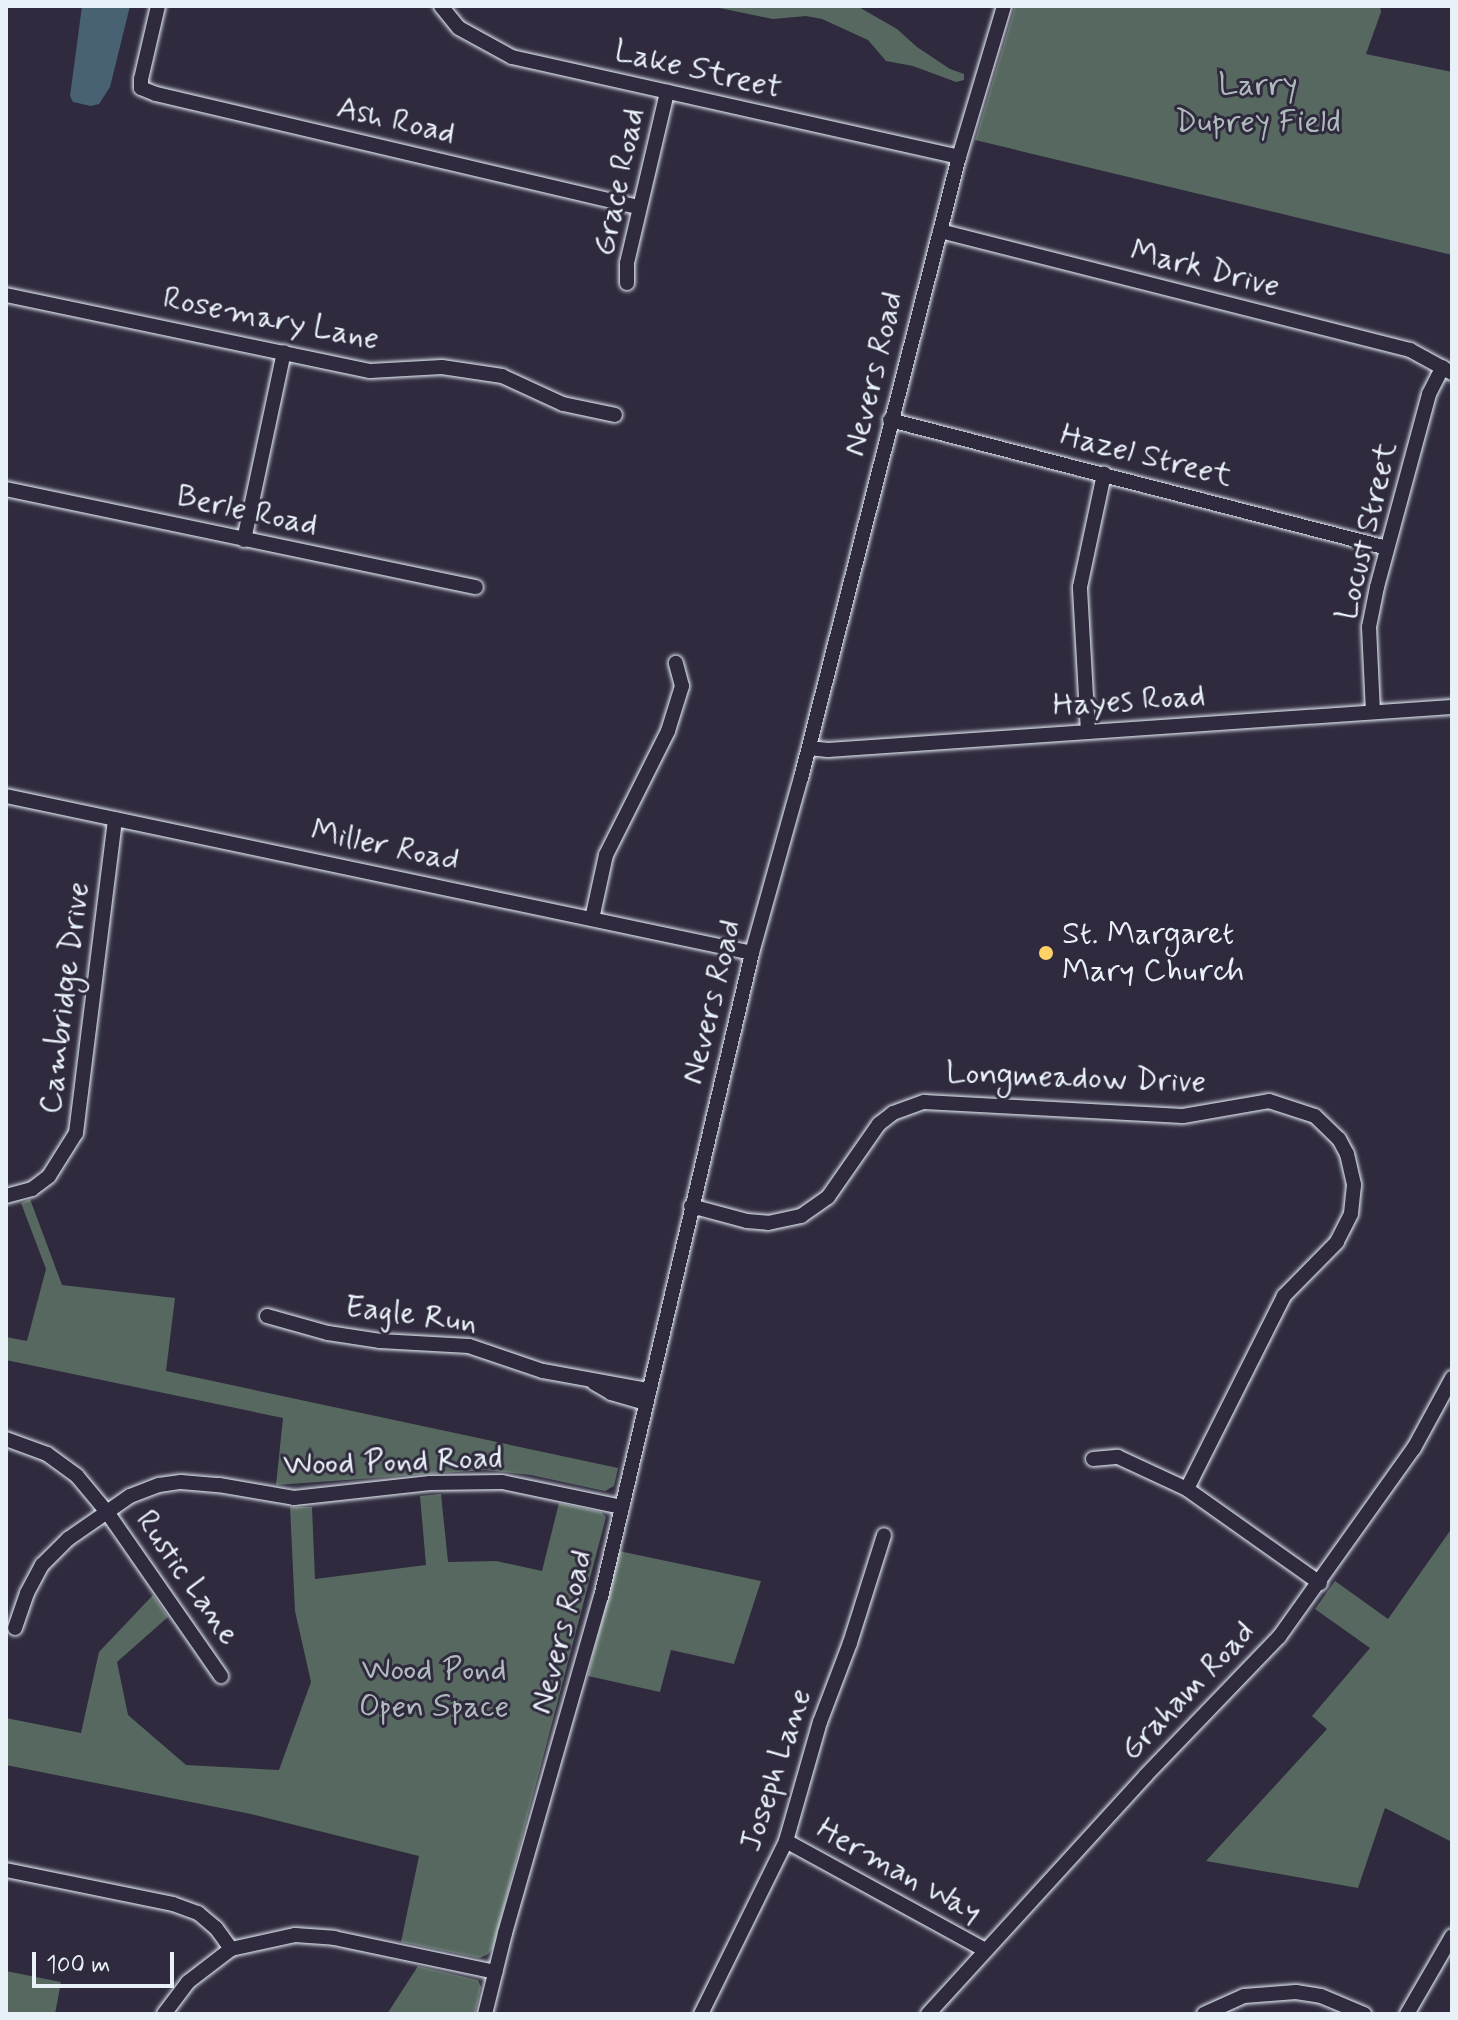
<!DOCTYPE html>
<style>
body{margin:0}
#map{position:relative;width:1458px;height:2020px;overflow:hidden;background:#2f2a3d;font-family:Mynerve,sans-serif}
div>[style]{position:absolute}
.green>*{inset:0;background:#576860}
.water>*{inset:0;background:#496273}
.roads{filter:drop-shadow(0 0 2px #e8f1f8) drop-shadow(0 0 2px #e8f1f8)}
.minor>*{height:14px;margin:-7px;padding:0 7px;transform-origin:7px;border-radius:7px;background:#2f2a3d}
.dots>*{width:22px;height:22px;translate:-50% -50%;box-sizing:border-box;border:4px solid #2f2a3d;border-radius:50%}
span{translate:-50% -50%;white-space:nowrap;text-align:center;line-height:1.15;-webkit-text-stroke:6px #2f2a3d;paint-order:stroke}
.street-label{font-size:32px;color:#e8f1f8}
.park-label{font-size:32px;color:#aebabb}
.poi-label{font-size:32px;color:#e8f1f8}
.left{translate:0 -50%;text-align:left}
.frame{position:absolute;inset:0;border:8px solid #e8f1f8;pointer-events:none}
.scale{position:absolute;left:32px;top:1952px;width:142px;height:36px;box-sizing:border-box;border:4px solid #e8f1f8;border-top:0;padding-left:10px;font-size:24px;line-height:28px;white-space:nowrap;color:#e8f1f8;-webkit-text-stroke:6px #2f2a3d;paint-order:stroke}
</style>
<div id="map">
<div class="green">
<i style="clip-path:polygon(710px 6px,857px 6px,897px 29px,917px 47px,950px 69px,964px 74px,964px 80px,956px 82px,913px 66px,886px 61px,868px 40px,822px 19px,806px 16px,773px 19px)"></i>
<i style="clip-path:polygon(1015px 6px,1380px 6px,1381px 12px,1366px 54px,1452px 72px,1452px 255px,975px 140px)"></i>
<i style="clip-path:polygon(30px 1199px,62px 1285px,175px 1298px,166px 1371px,618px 1468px,614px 1486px,605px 1491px,531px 1475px,485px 1470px,276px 1485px,283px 1418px,6px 1360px,6px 1337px,27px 1341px,46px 1269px,21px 1203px)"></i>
<i style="clip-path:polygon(441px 1494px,448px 1562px,496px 1561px,542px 1571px,559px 1503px,601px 1512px,606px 1517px,493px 1948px,487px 1955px,479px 1958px,401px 1942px,419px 1856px,251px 1814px,6px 1765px,6px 1718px,81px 1733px,99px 1652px,153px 1595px,168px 1617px,117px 1662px,128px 1715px,186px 1765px,279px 1770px,311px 1682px,295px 1611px,290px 1507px,312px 1507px,315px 1579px,426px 1565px,420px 1496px)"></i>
<i style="clip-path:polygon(1452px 1528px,1452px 1842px,1385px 1808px,1358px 1888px,1206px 1861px,1327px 1729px,1312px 1716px,1370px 1648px,1315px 1609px,1335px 1581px,1388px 1619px)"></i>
<i style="clip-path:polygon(619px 1551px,761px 1581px,734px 1664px,671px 1650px,660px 1692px,588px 1676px)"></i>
<i style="clip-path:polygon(418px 1966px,478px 1980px,481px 1987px,475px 2014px,387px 2014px)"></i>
<i style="clip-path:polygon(6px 1971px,61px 1982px,55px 2014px,6px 2014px)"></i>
</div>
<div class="water">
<i style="clip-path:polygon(82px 6px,130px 6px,110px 87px,99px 104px,91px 106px,73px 102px,70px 96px)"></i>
</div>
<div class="roads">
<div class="minor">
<i style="left:158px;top:6px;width:75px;rotate:103.1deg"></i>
<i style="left:141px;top:79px;width:9px;rotate:90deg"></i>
<i style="left:141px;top:88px;width:16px;rotate:22deg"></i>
<i style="left:156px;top:94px;width:496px;rotate:13.2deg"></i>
<i style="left:441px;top:6px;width:28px;rotate:51deg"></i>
<i style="left:459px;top:28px;width:60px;rotate:28.7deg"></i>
<i style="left:512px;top:57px;width:458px;rotate:12.6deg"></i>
<i style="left:940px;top:231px;width:485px;rotate:14.2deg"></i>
<i style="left:1410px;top:350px;width:48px;rotate:28.7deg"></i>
<i style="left:627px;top:283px;width:20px;rotate:-90deg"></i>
<i style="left:627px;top:263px;width:176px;rotate:-76.8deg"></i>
<i style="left:6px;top:295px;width:372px;rotate:11.8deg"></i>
<i style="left:370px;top:371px;width:72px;rotate:-3.2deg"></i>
<i style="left:442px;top:367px;width:61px;rotate:8.5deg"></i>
<i style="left:502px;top:376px;width:67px;rotate:24.7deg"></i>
<i style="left:563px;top:404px;width:53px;rotate:11.9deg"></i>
<i style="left:890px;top:420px;width:513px;rotate:14.44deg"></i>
<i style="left:6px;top:489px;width:480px;rotate:11.8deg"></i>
<i style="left:244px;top:540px;width:192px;rotate:-78deg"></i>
<i style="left:1373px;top:712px;width:85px;rotate:-92.7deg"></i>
<i style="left:1369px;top:627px;width:41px;rotate:-78.7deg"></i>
<i style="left:1377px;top:587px;width:200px;rotate:-74.9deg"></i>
<i style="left:1429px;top:394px;width:30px;rotate:-63deg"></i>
<i style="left:1088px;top:732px;width:145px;rotate:-93.2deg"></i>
<i style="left:1080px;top:587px;width:116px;rotate:-78deg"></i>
<i style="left:809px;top:748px;width:19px;rotate:6deg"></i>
<i style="left:828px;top:750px;width:625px;rotate:-3.94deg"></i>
<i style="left:6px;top:796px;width:762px;rotate:11.88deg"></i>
<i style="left:592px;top:919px;width:66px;rotate:-77.7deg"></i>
<i style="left:606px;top:855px;width:139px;rotate:-63.4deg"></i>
<i style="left:668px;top:731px;width:47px;rotate:-72.7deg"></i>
<i style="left:682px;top:686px;width:24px;rotate:-105deg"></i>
<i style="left:6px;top:1196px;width:27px;rotate:-15deg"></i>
<i style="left:32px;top:1189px;width:21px;rotate:-37deg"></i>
<i style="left:49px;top:1176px;width:51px;rotate:-57.9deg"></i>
<i style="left:76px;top:1133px;width:316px;rotate:-82.9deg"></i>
<i style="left:691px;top:1206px;width:58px;rotate:15deg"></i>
<i style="left:747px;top:1221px;width:21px;rotate:5deg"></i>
<i style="left:768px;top:1223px;width:34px;rotate:-12deg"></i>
<i style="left:801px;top:1216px;width:33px;rotate:-35deg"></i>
<i style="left:828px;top:1197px;width:89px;rotate:-55.1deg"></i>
<i style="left:879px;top:1124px;width:18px;rotate:-38deg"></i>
<i style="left:893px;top:1113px;width:33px;rotate:-20deg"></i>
<i style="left:924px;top:1102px;width:259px;rotate:3.1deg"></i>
<i style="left:1183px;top:1116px;width:87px;rotate:-9.9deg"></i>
<i style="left:1269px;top:1101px;width:48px;rotate:18.1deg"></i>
<i style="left:1315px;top:1116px;width:33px;rotate:44deg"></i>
<i style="left:1339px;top:1139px;width:17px;rotate:62deg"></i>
<i style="left:1347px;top:1154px;width:32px;rotate:77deg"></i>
<i style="left:1354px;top:1185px;width:29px;rotate:96deg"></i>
<i style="left:1351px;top:1214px;width:31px;rotate:117deg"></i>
<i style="left:1337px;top:1242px;width:76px;rotate:134.5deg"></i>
<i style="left:1284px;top:1296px;width:216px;rotate:116.7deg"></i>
<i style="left:267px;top:1316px;width:63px;rotate:15.6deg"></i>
<i style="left:328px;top:1333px;width:53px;rotate:8.7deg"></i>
<i style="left:380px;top:1341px;width:89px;rotate:3.2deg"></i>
<i style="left:469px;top:1346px;width:78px;rotate:18.7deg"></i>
<i style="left:543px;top:1371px;width:107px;rotate:10.3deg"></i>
<i style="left:594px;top:1383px;width:20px;rotate:30deg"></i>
<i style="left:611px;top:1393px;width:35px;rotate:16deg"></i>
<i style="left:6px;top:1439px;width:44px;rotate:20.1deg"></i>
<i style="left:47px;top:1454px;width:37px;rotate:36deg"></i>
<i style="left:77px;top:1476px;width:47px;rotate:50.2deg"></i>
<i style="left:107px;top:1512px;width:200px;rotate:55.2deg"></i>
<i style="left:1093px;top:1459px;width:25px;rotate:-5deg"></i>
<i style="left:1118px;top:1457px;width:76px;rotate:24.9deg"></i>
<i style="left:1187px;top:1489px;width:163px;rotate:35.3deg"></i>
<i style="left:15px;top:1628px;width:37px;rotate:-71deg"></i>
<i style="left:27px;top:1593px;width:32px;rotate:-62deg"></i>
<i style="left:42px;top:1565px;width:37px;rotate:-45deg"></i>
<i style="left:68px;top:1539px;width:47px;rotate:-34.7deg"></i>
<i style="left:107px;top:1512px;width:28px;rotate:-35deg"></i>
<i style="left:130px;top:1496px;width:31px;rotate:-21deg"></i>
<i style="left:159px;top:1485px;width:22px;rotate:-8deg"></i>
<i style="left:181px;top:1482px;width:38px;rotate:5deg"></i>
<i style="left:219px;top:1485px;width:76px;rotate:9.8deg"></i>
<i style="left:294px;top:1498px;width:137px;rotate:-6.3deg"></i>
<i style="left:430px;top:1483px;width:72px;rotate:-0.8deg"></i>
<i style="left:502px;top:1482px;width:123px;rotate:11.8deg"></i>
<i style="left:786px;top:1841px;width:227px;rotate:28.7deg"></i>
<i style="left:6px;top:1870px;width:170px;rotate:11.5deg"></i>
<i style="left:173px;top:1904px;width:27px;rotate:20deg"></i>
<i style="left:198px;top:1913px;width:23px;rotate:40deg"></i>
<i style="left:216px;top:1928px;width:26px;rotate:54deg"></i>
<i style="left:164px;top:2014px;width:40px;rotate:-53deg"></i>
<i style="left:188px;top:1982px;width:54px;rotate:-37.5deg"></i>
<i style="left:231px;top:1949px;width:66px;rotate:-12.3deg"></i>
<i style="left:295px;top:1935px;width:39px;rotate:4deg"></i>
<i style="left:334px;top:1938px;width:165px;rotate:11.9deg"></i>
<i style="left:485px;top:2014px;width:83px;rotate:-76.1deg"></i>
<i style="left:505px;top:1933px;width:349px;rotate:-74.1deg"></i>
<i style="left:601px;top:1597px;width:661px;rotate:-76.8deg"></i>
<i style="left:752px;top:953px;width:182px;rotate:-74.4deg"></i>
<i style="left:801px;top:778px;width:641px;rotate:-75.73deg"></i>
<i style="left:959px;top:157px;width:158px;rotate:-73.4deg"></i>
<i style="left:701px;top:2014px;width:193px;rotate:-63.8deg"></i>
<i style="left:786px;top:1841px;width:124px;rotate:-74.1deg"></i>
<i style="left:820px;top:1722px;width:85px;rotate:-69.2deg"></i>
<i style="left:850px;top:1643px;width:113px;rotate:-72.5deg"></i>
<i style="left:928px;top:2014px;width:323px;rotate:-47.6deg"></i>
<i style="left:1146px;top:1775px;width:192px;rotate:-46.1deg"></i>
<i style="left:1279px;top:1637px;width:232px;rotate:-54.5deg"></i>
<i style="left:1414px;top:1448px;width:80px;rotate:-61.5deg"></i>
<i style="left:1204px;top:2014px;width:44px;rotate:-24.2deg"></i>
<i style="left:1244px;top:1996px;width:52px;rotate:-4.4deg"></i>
<i style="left:1296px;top:1992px;width:25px;rotate:9deg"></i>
<i style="left:1321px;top:1996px;width:47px;rotate:22.7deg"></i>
<i style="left:1407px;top:2014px;width:90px;rotate:-60deg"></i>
</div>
</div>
<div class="dots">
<i style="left:1046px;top:953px;background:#ffd166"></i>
</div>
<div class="street-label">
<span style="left:698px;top:70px;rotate:13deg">Lake Street</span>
<span style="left:396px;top:121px;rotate:13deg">Ash Road</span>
<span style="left:619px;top:182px;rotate:-78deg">Grace Road</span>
<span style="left:1205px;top:269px;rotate:14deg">Mark Drive</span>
<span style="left:271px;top:319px;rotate:11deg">Rosemary Lane</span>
<span style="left:874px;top:374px;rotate:-76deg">Nevers Road</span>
<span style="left:1146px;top:456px;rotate:14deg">Hazel Street</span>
<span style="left:247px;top:511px;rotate:12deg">Berle Road</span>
<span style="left:1367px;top:531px;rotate:-77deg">Locust Street</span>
<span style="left:1129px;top:701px;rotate:-4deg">Hayes Road</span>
<span style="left:385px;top:846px;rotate:12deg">Miller Road</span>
<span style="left:65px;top:998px;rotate:-83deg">Cambridge Drive</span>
<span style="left:712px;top:1002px;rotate:-76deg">Nevers Road</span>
<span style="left:1076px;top:1078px;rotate:2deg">Longmeadow Drive</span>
<span style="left:411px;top:1315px;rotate:7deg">Eagle Run</span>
<span style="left:393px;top:1462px;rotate:-2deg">Wood Pond Road</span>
<span style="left:187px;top:1578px;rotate:55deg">Rustic Lane</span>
<span style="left:562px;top:1632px;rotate:-75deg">Nevers Road</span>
<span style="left:1188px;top:1691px;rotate:-46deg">Graham Road</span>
<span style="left:776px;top:1770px;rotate:-72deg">Joseph Lane</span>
<span style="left:899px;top:1871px;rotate:29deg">Herman Way</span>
</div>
<div class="park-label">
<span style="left:1258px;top:104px">Larry<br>Duprey Field</span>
<span style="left:434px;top:1689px">Wood Pond<br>Open Space</span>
</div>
<div class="poi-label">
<span class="left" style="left:1062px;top:953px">St. Margaret<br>Mary Church</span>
</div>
<div class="frame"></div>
<div class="scale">100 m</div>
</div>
